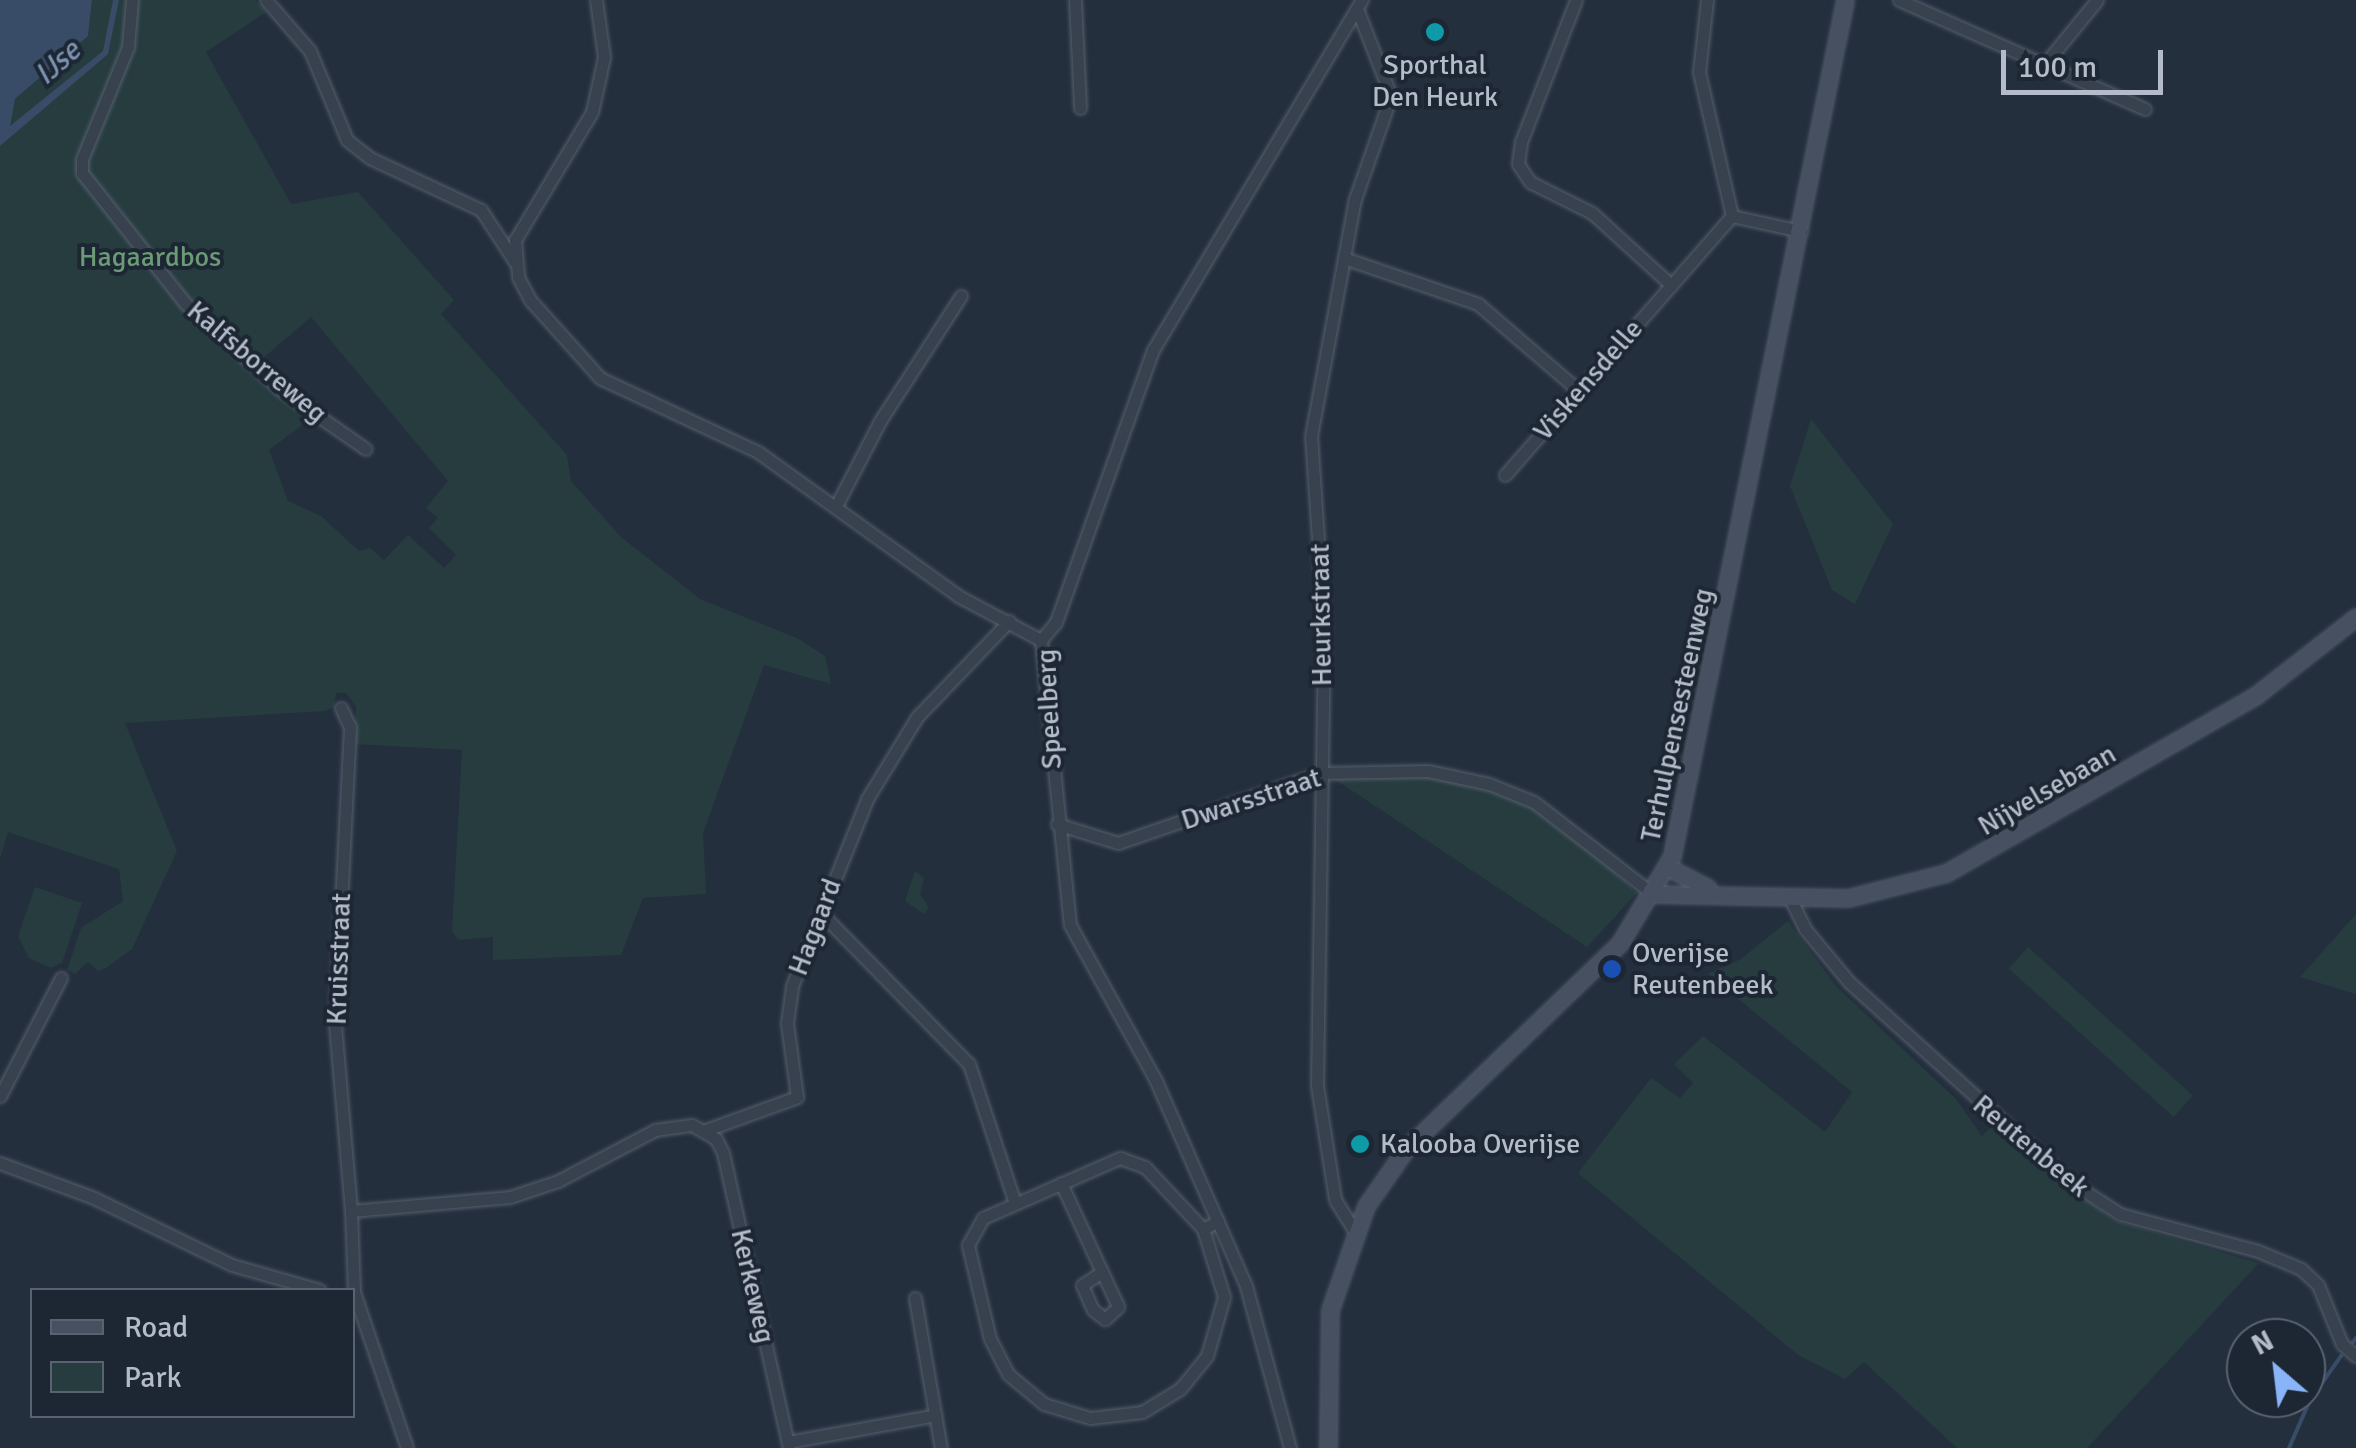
<!DOCTYPE html>
<style>
body{margin:0}
#map{position:relative;width:2356px;height:1448px;overflow:hidden;background:#242f3e;font-family:Signika,sans-serif}
div>[style]{position:absolute}
.green>*{inset:0;background:#263c3f;transform-origin:0 0}
.water>*{inset:0;background:#394c67}
.stream>*{height:4px;margin:-2px;padding:0 2px;transform-origin:2px;border-radius:2px;background:#394c67}
.roads{filter:drop-shadow(0 0 2px #565f6c) drop-shadow(0 0 2px #565f6c)}
.minor>*{height:11px;margin:-5.5px;padding:0 5.5px;transform-origin:5.5px;border-radius:5.5px;background:#38414e}
.secondary>*{height:15px;margin:-7.5px;padding:0 7.5px;transform-origin:7.5px;border-radius:7.5px;background:#465061}
.dots>*{width:28px;height:28px;translate:-50% -50%;box-sizing:border-box;border:5px solid #1d2633;border-radius:50%}
span{translate:-50% -50%;white-space:nowrap;text-align:center;line-height:1.15;-webkit-text-stroke:8px #1d2633;paint-order:stroke}
.poi-label{font-size:28px;color:#b4bcc9}
.left{translate:0 -50%;text-align:left}
.park-label{font-size:28px;color:#6b9a76}
.street-label{font-size:28px;color:#b4bcc9}
.water-label{font-size:30px;color:#7c92b1;font-style:italic}
.legend{position:absolute;left:30px;top:1288px;width:325px;height:130px;box-sizing:border-box;background:#1d2633;border:2px solid #59626f;margin:0;padding:12px 18px;list-style:none;font-size:30px;color:#b4bcc9}
.legend li{display:flex;align-items:center;gap:20px;height:50px}
.legend b{width:50px;border:2px solid #59626f}
.north{position:absolute;left:2226px;top:1318px;width:100px;height:100px;box-sizing:border-box;background:#1d2633;border:2px solid #59626f;border-radius:50%;rotate:332deg;font-size:28px;font-weight:700;line-height:40px;text-align:center;color:#b4bcc9}
.north::after{content:'';display:block;margin:auto;width:35px;height:45px;background:#8ab4f8;clip-path:polygon(50% 0,100% 100%,50% 72%,0 100%)}
.scale{position:absolute;left:2001px;top:50px;width:162px;height:45px;box-sizing:border-box;border:5px solid #b4bcc9;border-top:0;padding-left:12px;font-size:30px;line-height:35px;white-space:nowrap;color:#b4bcc9;-webkit-text-stroke:8px #1d2633;paint-order:stroke}
</style>
<div id="map">
<div class="green">
<i style="clip-path:polygon(evenodd,92px 0,256px 0,266px 12px,206px 52px,291px 204px,358px 192px,454px 300px,441px 314px,567px 455px,571px 481px,621px 537px,700px 599px,799px 639px,825px 656px,831px 684px,764px 665px,703px 833px,706px 894px,643px 898px,621px 955px,493px 960px,493px 937px,458px 940px,452px 931px,462px 750px,354px 744px,356px 707px,346px 693px,336px 693px,334px 707px,325px 711px,125px 723px,177px 851px,132px 949px,106px 968px,98px 971px,88px 962px,75px 974px,67px 970px,81px 928px,123px 901px,119px 869px,8px 832px,0 859px,0 133px,15px 99px,88px 36px,92px 0,311px 317px,448px 481px,426px 508px,438px 518px,429px 528px,456px 555px,444px 568px,408px 535px,384px 560px,370px 548px,359px 551px,321px 516px,288px 501px,269px 450px,309px 420px,247px 372px,311px 317px)"></i>
<i style="clip-path:polygon(1811px 419px,1893px 524px,1855px 604px,1832px 590px,1790px 486px)"></i>
<i style="clip-path:polygon(1388px 772px,1475px 782px,1518px 798px,1580px 840px,1637px 893px,1587px 947px,1330px 776px)"></i>
<i style="clip-path:polygon(915px 871px,924px 878px,920px 894px,929px 908px,924px 914px,905px 901px)"></i>
<i style="clip-path:polygon(35px 887px,82px 903px,62px 963px,51px 968px,29px 958px,18px 936px)"></i>
<i style="clip-path:polygon(2356px 914px,2356px 994px,2300px 977px)"></i>
<i style="clip-path:polygon(1788px 921px,1837px 987px,1956px 1099px,1982px 1136px,1994px 1124px,2009px 1143px,2115px 1221px,2259px 1263px,2087px 1448px,1957px 1448px,1864px 1362px,1845px 1379px,1798px 1355px,1578px 1173px,1651px 1078px,1680px 1098px,1693px 1083px,1674px 1064px,1703px 1036px,1825px 1132px,1852px 1092px,1708px 974px,1741px 959px)"></i>
<i style="left:2028px;top:947px;width:222px;height:29px;rotate:42deg"></i>
</div>
<div class="water">
<i style="clip-path:polygon(0 0,92px 0,88px 36px,15px 99px,10px 126px,103px 51px,113px 0,119px 0,108px 54px,0 146px)"></i>
</div>
<div class="stream">
<i style="left:2353px;top:1342px;width:5px;rotate:-53deg"></i>
<i style="left:2289px;top:1448px;width:52px;rotate:-66.4deg"></i>
<i style="left:2310px;top:1400px;width:54px;rotate:-54.8deg"></i>
</div>
<div class="roads">
<div class="minor">
<i style="left:132px;top:0;width:47px;rotate:94.9deg"></i>
<i style="left:128px;top:47px;width:121px;rotate:112.3deg"></i>
<i style="left:82px;top:159px;width:14px;rotate:90deg"></i>
<i style="left:82px;top:173px;width:167px;rotate:51.6deg"></i>
<i style="left:186px;top:304px;width:128px;rotate:42.2deg"></i>
<i style="left:281px;top:390px;width:103px;rotate:34.8deg"></i>
<i style="left:266px;top:0;width:67px;rotate:49.2deg"></i>
<i style="left:310px;top:51px;width:96px;rotate:67.4deg"></i>
<i style="left:347px;top:140px;width:29px;rotate:38deg"></i>
<i style="left:370px;top:158px;width:123px;rotate:25.1deg"></i>
<i style="left:481px;top:210px;width:62px;rotate:56.8deg"></i>
<i style="left:596px;top:0;width:58px;rotate:82deg"></i>
<i style="left:604px;top:57px;width:56px;rotate:102.3deg"></i>
<i style="left:592px;top:112px;width:149px;rotate:121deg"></i>
<i style="left:515px;top:240px;width:37px;rotate:85deg"></i>
<i style="left:518px;top:277px;width:27px;rotate:62deg"></i>
<i style="left:531px;top:301px;width:103px;rotate:48.1deg"></i>
<i style="left:600px;top:378px;width:174px;rotate:25.1deg"></i>
<i style="left:758px;top:452px;width:249px;rotate:35.7deg"></i>
<i style="left:960px;top:597px;width:92px;rotate:28deg"></i>
<i style="left:1075px;top:0;width:108px;rotate:87.3deg"></i>
<i style="left:1576px;top:0;width:152px;rotate:111.2deg"></i>
<i style="left:1521px;top:142px;width:22px;rotate:98deg"></i>
<i style="left:1518px;top:164px;width:22px;rotate:56deg"></i>
<i style="left:1530px;top:182px;width:69px;rotate:26.6deg"></i>
<i style="left:1592px;top:213px;width:107px;rotate:42.3deg"></i>
<i style="left:1707px;top:0;width:72px;rotate:96.3deg"></i>
<i style="left:1699px;top:72px;width:148px;rotate:77.1deg"></i>
<i style="left:1899px;top:0;width:269px;rotate:23.9deg"></i>
<i style="left:2044px;top:65px;width:84px;rotate:-50.8deg"></i>
<i style="left:1732px;top:216px;width:71px;rotate:12.3deg"></i>
<i style="left:1344px;top:258px;width:142px;rotate:18.9deg"></i>
<i style="left:1478px;top:304px;width:132px;rotate:40.7deg"></i>
<i style="left:1505px;top:475px;width:344px;rotate:-48.8deg"></i>
<i style="left:836px;top:506px;width:96px;rotate:-62.6deg"></i>
<i style="left:880px;top:421px;width:149px;rotate:-57.1deg"></i>
<i style="left:1041px;top:640px;width:286px;rotate:84.2deg"></i>
<i style="left:1070px;top:925px;width:178px;rotate:61.1deg"></i>
<i style="left:1156px;top:1081px;width:224px;rotate:66.3deg"></i>
<i style="left:1246px;top:1286px;width:168px;rotate:74.8deg"></i>
<i style="left:1041px;top:640px;width:23px;rotate:-50deg"></i>
<i style="left:1056px;top:622px;width:289px;rotate:-70.4deg"></i>
<i style="left:1153px;top:350px;width:408px;rotate:-59.2deg"></i>
<i style="left:341px;top:708px;width:21px;rotate:65deg"></i>
<i style="left:350px;top:727px;width:297px;rotate:92.9deg"></i>
<i style="left:335px;top:1024px;width:188px;rotate:85.1deg"></i>
<i style="left:1057px;top:824px;width:64px;rotate:17.3deg"></i>
<i style="left:1118px;top:843px;width:215px;rotate:-19deg"></i>
<i style="left:1321px;top:773px;width:107px;rotate:-1.1deg"></i>
<i style="left:1428px;top:771px;width:62px;rotate:12deg"></i>
<i style="left:1489px;top:784px;width:48px;rotate:21.8deg"></i>
<i style="left:1534px;top:802px;width:150px;rotate:37.7deg"></i>
<i style="left:1791px;top:900px;width:32px;rotate:64deg"></i>
<i style="left:1805px;top:929px;width:69px;rotate:50.3deg"></i>
<i style="left:1849px;top:982px;width:297px;rotate:42.1deg"></i>
<i style="left:2069px;top:1181px;width:61px;rotate:32.9deg"></i>
<i style="left:2120px;top:1214px;width:143px;rotate:15deg"></i>
<i style="left:2258px;top:1251px;width:47px;rotate:22.7deg"></i>
<i style="left:2301px;top:1269px;width:23px;rotate:43deg"></i>
<i style="left:2318px;top:1285px;width:64px;rotate:67.9deg"></i>
<i style="left:2342px;top:1344px;width:18px;rotate:41deg"></i>
<i style="left:820px;top:912px;width:213px;rotate:45.6deg"></i>
<i style="left:969px;top:1064px;width:146px;rotate:71.7deg"></i>
<i style="left:0;top:1096px;width:133px;rotate:-62.7deg"></i>
<i style="left:706px;top:1130px;width:97px;rotate:-19.9deg"></i>
<i style="left:797px;top:1097px;width:75px;rotate:-97.7deg"></i>
<i style="left:787px;top:1023px;width:37px;rotate:-82deg"></i>
<i style="left:792px;top:986px;width:201px;rotate:-68.1deg"></i>
<i style="left:867px;top:799px;width:96px;rotate:-58.6deg"></i>
<i style="left:917px;top:717px;width:133px;rotate:-46.2deg"></i>
<i style="left:0;top:1163px;width:100px;rotate:20.4deg"></i>
<i style="left:94px;top:1198px;width:153px;rotate:25.9deg"></i>
<i style="left:232px;top:1265px;width:91px;rotate:15.9deg"></i>
<i style="left:1061px;top:1183px;width:98px;rotate:65.3deg"></i>
<i style="left:1102px;top:1272px;width:38px;rotate:65deg"></i>
<i style="left:1118px;top:1307px;width:18px;rotate:137deg"></i>
<i style="left:1105px;top:1319px;width:15px;rotate:-143deg"></i>
<i style="left:1093px;top:1310px;width:27px;rotate:-114deg"></i>
<i style="left:1082px;top:1285px;width:24px;rotate:-33deg"></i>
<i style="left:1203px;top:1229px;width:71px;rotate:72.8deg"></i>
<i style="left:1224px;top:1297px;width:61px;rotate:106.1deg"></i>
<i style="left:1207px;top:1356px;width:43px;rotate:129.3deg"></i>
<i style="left:1180px;top:1389px;width:44px;rotate:148.8deg"></i>
<i style="left:1142px;top:1412px;width:52px;rotate:173.4deg"></i>
<i style="left:1090px;top:1418px;width:48px;rotate:-163.1deg"></i>
<i style="left:1044px;top:1404px;width:47px;rotate:-140.2deg"></i>
<i style="left:1008px;top:1374px;width:39px;rotate:-117deg"></i>
<i style="left:990px;top:1339px;width:97px;rotate:-103.2deg"></i>
<i style="left:968px;top:1245px;width:31px;rotate:-61deg"></i>
<i style="left:983px;top:1218px;width:150px;rotate:-23.7deg"></i>
<i style="left:1120px;top:1158px;width:27px;rotate:20deg"></i>
<i style="left:1145px;top:1167px;width:85px;rotate:46.9deg"></i>
<i style="left:1203px;top:1229px;width:17px;rotate:-28deg"></i>
<i style="left:1354px;top:1230px;width:36px;rotate:-122deg"></i>
<i style="left:1335px;top:1199px;width:115px;rotate:-99deg"></i>
<i style="left:1317px;top:1085px;width:455px;rotate:-89.1deg"></i>
<i style="left:1324px;top:630px;width:194px;rotate:-93.8deg"></i>
<i style="left:1311px;top:436px;width:241px;rotate:-79.5deg"></i>
<i style="left:1355px;top:199px;width:109px;rotate:-70.7deg"></i>
<i style="left:1391px;top:96px;width:93px;rotate:-111.3deg"></i>
<i style="left:915px;top:1298px;width:152px;rotate:80.2deg"></i>
<i style="left:788px;top:1442px;width:150px;rotate:-10.3deg"></i>
<i style="left:407px;top:1448px;width:165px;rotate:-108.8deg"></i>
<i style="left:354px;top:1292px;width:81px;rotate:-92.1deg"></i>
<i style="left:351px;top:1211px;width:160px;rotate:-5deg"></i>
<i style="left:510px;top:1197px;width:51px;rotate:-18.4deg"></i>
<i style="left:558px;top:1181px;width:110px;rotate:-27.7deg"></i>
<i style="left:655px;top:1130px;width:37px;rotate:-8deg"></i>
<i style="left:692px;top:1125px;width:28px;rotate:30deg"></i>
<i style="left:716px;top:1139px;width:16px;rotate:63deg"></i>
<i style="left:723px;top:1153px;width:302px;rotate:77.4deg"></i>
</div>
<div class="secondary">
<i style="left:1667px;top:867px;width:46px;rotate:27.1deg"></i>
<i style="left:1653px;top:894px;width:195px;rotate:1.2deg"></i>
<i style="left:1848px;top:898px;width:101px;rotate:-14.3deg"></i>
<i style="left:1946px;top:873px;width:356px;rotate:-29.8deg"></i>
<i style="left:2255px;top:696px;width:128px;rotate:-38deg"></i>
<i style="left:1328px;top:1448px;width:138px;rotate:-89.2deg"></i>
<i style="left:1330px;top:1310px;width:110px;rotate:-70.9deg"></i>
<i style="left:1366px;top:1206px;width:68px;rotate:-55.1deg"></i>
<i style="left:1405px;top:1150px;width:298px;rotate:-43.9deg"></i>
<i style="left:1620px;top:943px;width:101px;rotate:-59.1deg"></i>
<i style="left:1672px;top:856px;width:873px;rotate:-78.57deg"></i>
</div>
</div>
<div class="dots">
<i style="left:1435px;top:32px;background:#0f9aa8"></i>
<i style="left:1612px;top:969px;background:#1a4fb4"></i>
<i style="left:1360px;top:1144px;background:#0f9aa8"></i>
</div>
<div class="poi-label">
<span style="left:1435px;top:81px">Sporthal<br>Den Heurk</span>
<span class="left" style="left:1632px;top:969px">Overijse<br>Reutenbeek</span>
<span class="left" style="left:1380px;top:1144px">Kalooba Overijse</span>
</div>
<div class="park-label">
<span style="left:150px;top:257px">Hagaardbos</span>
</div>
<div class="street-label">
<span style="left:257px;top:362px;rotate:40deg">Kalfsborreweg</span>
<span style="left:1588px;top:380px;rotate:-49deg">Viskensdelle</span>
<span style="left:1321px;top:615px;rotate:-91deg">Heurkstraat</span>
<span style="left:1049px;top:709px;rotate:-93deg">Speelberg</span>
<span style="left:1677px;top:715px;rotate:-78deg">Terhulpensesteenweg</span>
<span style="left:2047px;top:790px;rotate:-30deg">Nijvelsebaan</span>
<span style="left:1251px;top:799px;rotate:-18deg">Dwarsstraat</span>
<span style="left:815px;top:927px;rotate:-69deg">Hagaard</span>
<span style="left:339px;top:959px;rotate:-88deg">Kruisstraat</span>
<span style="left:2031px;top:1146px;rotate:40deg">Reutenbeek</span>
<span style="left:753px;top:1286px;rotate:77deg">Kerkeweg</span>
</div>
<div class="water-label">
<span style="left:58px;top:63px;rotate:-42deg">IJse</span>
</div>
<ul class="legend">
<li><b style="height:12px;background:#465061"></b>Road</li>
<li><b style="height:28px;background:#263c3f"></b>Park</li>
</ul>
<div class="north">N</div>
<div class="scale">100 m</div>
</div>
